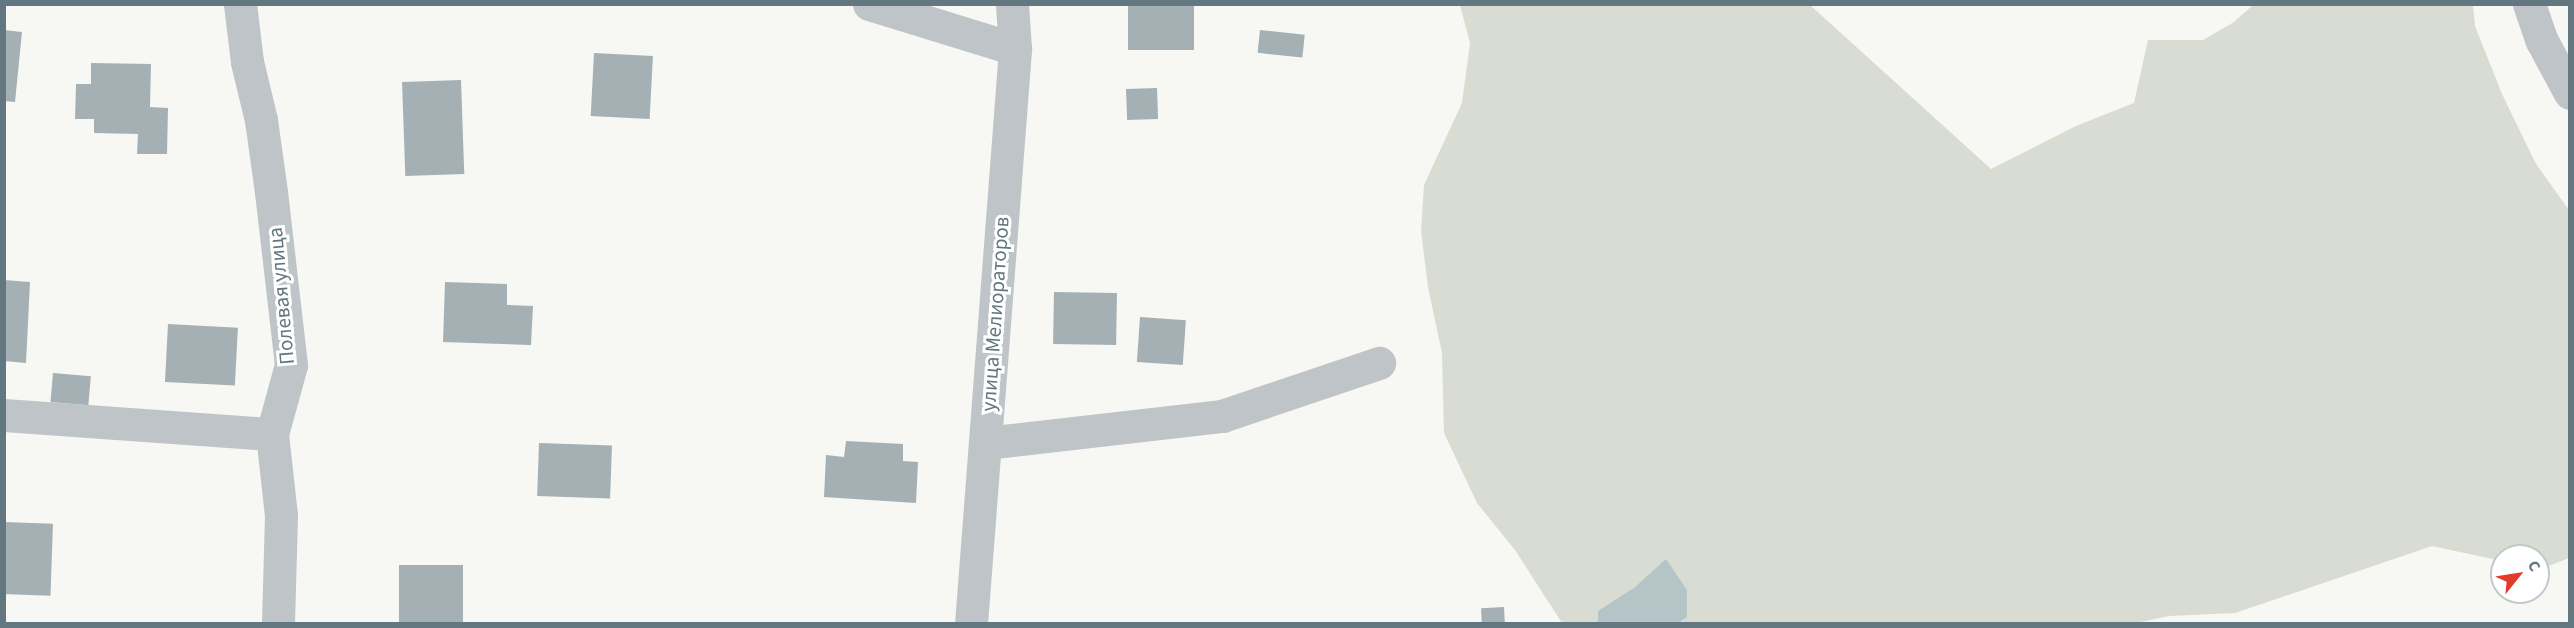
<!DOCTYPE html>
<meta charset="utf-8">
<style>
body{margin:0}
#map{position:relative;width:2574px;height:628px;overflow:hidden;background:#f7f7f4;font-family:"Source Sans 3",sans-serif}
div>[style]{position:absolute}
.green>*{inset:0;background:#d8dcd3}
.water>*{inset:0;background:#b5c5c7}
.building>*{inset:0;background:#a5b0b4;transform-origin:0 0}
.minor>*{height:33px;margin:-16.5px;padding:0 16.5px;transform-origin:16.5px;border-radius:16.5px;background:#bec4c7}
span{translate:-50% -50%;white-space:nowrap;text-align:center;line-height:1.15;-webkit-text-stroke:6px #fff;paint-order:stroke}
.street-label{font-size:21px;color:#62777f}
.frame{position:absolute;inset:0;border:6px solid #62777f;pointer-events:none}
.north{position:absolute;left:2490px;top:544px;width:60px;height:60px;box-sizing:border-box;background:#fff;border:2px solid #c0c9cc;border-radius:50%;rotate:60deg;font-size:16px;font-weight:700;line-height:24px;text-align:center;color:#62777f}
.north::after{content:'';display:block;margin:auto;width:21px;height:27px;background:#e33b29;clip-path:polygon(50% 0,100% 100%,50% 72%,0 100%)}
</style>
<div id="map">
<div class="green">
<i style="clip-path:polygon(1460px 5px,1810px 5px,1991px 169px,2076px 126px,2134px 103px,2148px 40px,2203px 40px,2234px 22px,2253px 5px,2473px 5px,2475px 26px,2502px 94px,2536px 164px,2569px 210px,2569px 558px,2539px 570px,2538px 556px,2502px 556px,2502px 561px,2432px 546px,2235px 613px,2169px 616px,2136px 623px,1562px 623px,1515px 550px,1477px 503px,1444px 433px,1442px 353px,1428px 287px,1421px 231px,1424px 185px,1462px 103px,1470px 43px)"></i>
</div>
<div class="water">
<i style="clip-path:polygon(1666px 559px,1687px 590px,1687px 617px,1678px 623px,1598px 623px,1598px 611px,1634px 588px)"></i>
</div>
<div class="building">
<i style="left:1128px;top:4px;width:66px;height:46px"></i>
<i style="clip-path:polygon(4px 30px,22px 32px,15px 102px,4px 101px)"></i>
<i style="left:1260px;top:30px;width:45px;height:23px;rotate:6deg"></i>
<i style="left:594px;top:53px;width:59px;height:63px;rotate:3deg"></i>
<i style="clip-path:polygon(91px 63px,151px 64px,150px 107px,168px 108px,167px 154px,137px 154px,138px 134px,94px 133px,94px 119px,75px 119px,76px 84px,91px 84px)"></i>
<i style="left:461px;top:80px;width:94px;height:59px;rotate:88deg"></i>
<i style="left:1157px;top:88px;width:31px;height:31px;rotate:88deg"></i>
<i style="clip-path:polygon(4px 280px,30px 282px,26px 363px,4px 361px)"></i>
<i style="clip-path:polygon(445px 282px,507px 284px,507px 305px,533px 306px,531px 345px,443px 342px)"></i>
<i style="left:1054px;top:292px;width:63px;height:52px;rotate:1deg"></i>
<i style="left:1140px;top:317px;width:46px;height:45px;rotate:4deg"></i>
<i style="left:168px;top:324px;width:70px;height:58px;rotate:3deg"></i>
<i style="left:53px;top:373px;width:38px;height:29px;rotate:5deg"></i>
<i style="clip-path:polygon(846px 441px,903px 444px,903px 461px,918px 462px,916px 503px,824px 497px,826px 455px,844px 457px)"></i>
<i style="left:539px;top:443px;width:73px;height:53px;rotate:2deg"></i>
<i style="left:4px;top:522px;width:49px;height:72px;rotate:2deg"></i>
<i style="left:399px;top:565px;width:64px;height:59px"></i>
<i style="left:1504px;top:607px;width:17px;height:23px;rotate:87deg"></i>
</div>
<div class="minor">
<i style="left:240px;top:4px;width:58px;rotate:83.1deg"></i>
<i style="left:247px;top:62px;width:60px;rotate:76.4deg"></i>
<i style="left:261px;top:120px;width:73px;rotate:82.1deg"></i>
<i style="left:271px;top:192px;width:174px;rotate:83.4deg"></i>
<i style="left:291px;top:365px;width:72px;rotate:105.4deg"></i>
<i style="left:272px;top:434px;width:81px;rotate:83.7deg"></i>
<i style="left:281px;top:515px;width:109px;rotate:91.6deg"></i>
<i style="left:869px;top:4px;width:153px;rotate:17.1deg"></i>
<i style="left:2529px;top:4px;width:39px;rotate:71deg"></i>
<i style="left:2542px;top:41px;width:59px;rotate:61.7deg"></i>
<i style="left:4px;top:415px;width:269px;rotate:4.1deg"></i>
<i style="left:985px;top:443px;width:239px;rotate:-6.5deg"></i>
<i style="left:1222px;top:416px;width:166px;rotate:-18.7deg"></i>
<i style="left:971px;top:624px;width:577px;rotate:-85.62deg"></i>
<i style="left:1015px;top:49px;width:45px;rotate:-93.8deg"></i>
</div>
<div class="street-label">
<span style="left:281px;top:296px;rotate:-95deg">Полевая улица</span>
<span style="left:995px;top:314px;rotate:-86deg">улица Мелиораторов</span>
</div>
<div class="frame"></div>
<div class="north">С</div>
</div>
